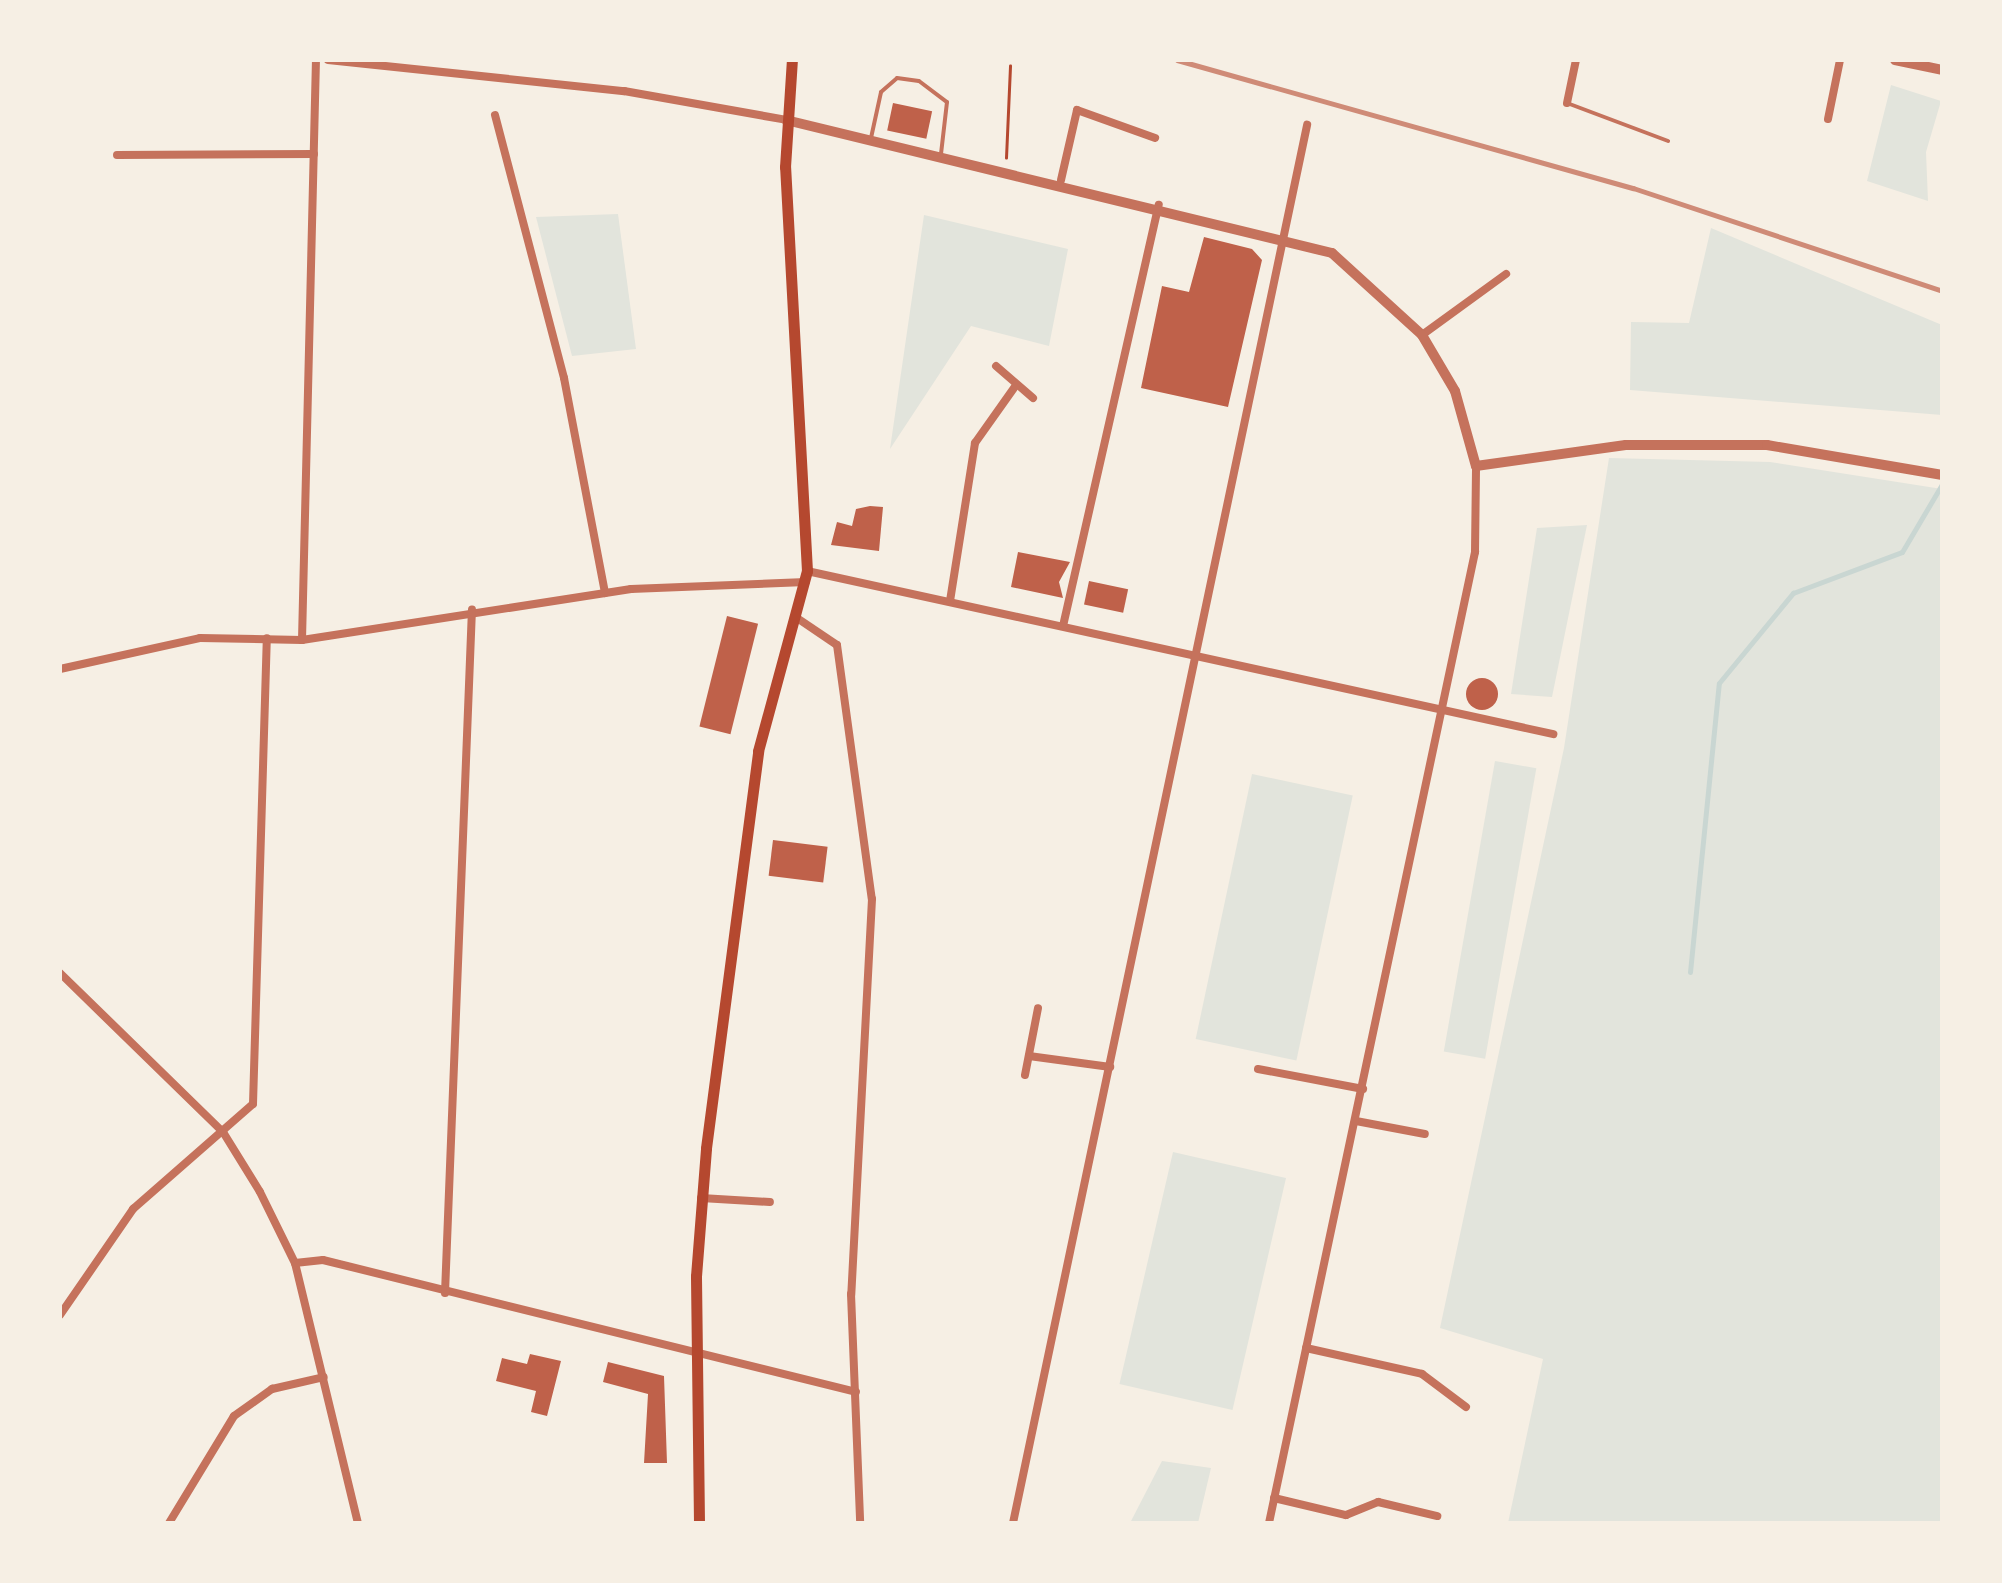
<!DOCTYPE html>
<style>
body{margin:0}
#map{position:relative;width:2002px;height:1583px;overflow:hidden;background:#f6efe4;font-family:Barlow,sans-serif}
div>[style]{position:absolute}
.green>*{inset:0;background:#e2e4dc;transform-origin:0 0}
.stream>*{height:5px;margin:-2.5px;padding:0 2.5px;transform-origin:2.5px;border-radius:2.5px;background:#c9d6d2}
.building>*{inset:0;background:#bf614a;transform-origin:0 0}
.round{border-radius:50%}
.path>*{height:2.5px;margin:-1.25px;padding:0 1.25px;transform-origin:1.25px;border-radius:1.25px;background:#b5482f}
.service>*{height:4px;margin:-2px;padding:0 2px;transform-origin:2px;border-radius:2px;background:#c5725c}
.minor>*{height:8px;margin:-4px;padding:0 4px;transform-origin:4px;border-radius:4px;background:#c5725c}
.tertiary>*{height:10px;margin:-5px;padding:0 5px;transform-origin:5px;border-radius:5px;background:#c5725c}
.secondary>*{height:11px;margin:-5.5px;padding:0 5.5px;transform-origin:5.5px;border-radius:5.5px;background:#b5482f}
.rail>*{height:5px;margin:-2.5px;padding:0 2.5px;transform-origin:2.5px;border-radius:2.5px;background:#cf8b77}
span{translate:-50% -50%;white-space:nowrap;text-align:center;line-height:1.15;-webkit-text-stroke:10px #f6efe4;paint-order:stroke}
.frame{position:absolute;inset:0;border:62px solid #f6efe4;pointer-events:none}
</style>
<div id="map">
<div class="green">
<i style="clip-path:polygon(1891px 85px,1941px 101px,1926px 152px,1928px 201px,1867px 181px)"></i>
<i style="clip-path:polygon(618px 214px,636px 349px,572px 356px,536px 217px)"></i>
<i style="clip-path:polygon(924px 215px,1068px 249px,1049px 346px,971px 326px,890px 449px)"></i>
<i style="clip-path:polygon(1711px 228px,1942px 325px,1942px 415px,1630px 390px,1631px 322px,1689px 323px)"></i>
<i style="clip-path:polygon(1609px 458px,1770px 462px,1942px 489px,1942px 1523px,1508px 1523px,1543px 1359px,1440px 1328px,1564px 748px)"></i>
<i style="clip-path:polygon(1587px 525px,1552px 697px,1511px 694px,1537px 528px)"></i>
<i style="left:1495px;top:761px;width:42px;height:295px;rotate:10deg"></i>
<i style="left:1252px;top:774px;width:103px;height:271px;rotate:12deg"></i>
<i style="left:1173px;top:1152px;width:116px;height:238px;rotate:13deg"></i>
<i style="clip-path:polygon(1162px 1461px,1211px 1468px,1198px 1523px,1130px 1523px)"></i>
</div>
<div class="stream">
<i style="left:1690px;top:972px;width:290px;rotate:-84.3deg"></i>
<i style="left:1719px;top:683px;width:117px;rotate:-50.6deg"></i>
<i style="left:1793px;top:593px;width:116px;rotate:-20.6deg"></i>
<i style="left:1902px;top:552px;width:79px;rotate:-59.5deg"></i>
</div>
<div class="building">
<i style="left:893px;top:103px;width:40px;height:28px;rotate:12deg"></i>
<i style="clip-path:polygon(1204px 237px,1252px 249px,1262px 260px,1228px 407px,1141px 388px,1162px 286px,1189px 292px)"></i>
<i style="clip-path:polygon(870px 506px,883px 507px,879px 551px,831px 545px,837px 522px,852px 526px,856px 509px)"></i>
<i style="clip-path:polygon(1018px 552px,1070px 562px,1059px 582px,1063px 598px,1011px 587px)"></i>
<i style="left:1089px;top:581px;width:40px;height:24px;rotate:12deg"></i>
<i style="left:727px;top:616px;width:32px;height:114px;rotate:14deg"></i>
<i class="round" style="left:1466px;top:678px;width:32px;height:32px"></i>
<i style="left:773px;top:840px;width:55px;height:36px;rotate:7deg"></i>
<i style="clip-path:polygon(530px 1354px,561px 1361px,547px 1416px,531px 1412px,536px 1391px,496px 1381px,502px 1358px,527px 1364px)"></i>
<i style="clip-path:polygon(608px 1362px,664px 1376px,667px 1463px,644px 1463px,648px 1394px,603px 1382px)"></i>
</div>
<div class="path">
<i style="left:1006px;top:158px;width:92px;rotate:-87.5deg"></i>
</div>
<div class="service">
<i style="left:1567px;top:103px;width:108px;rotate:20.6deg"></i>
<i style="left:871px;top:138px;width:47px;rotate:-77.7deg"></i>
<i style="left:881px;top:92px;width:21px;rotate:-41deg"></i>
<i style="left:897px;top:78px;width:22px;rotate:8deg"></i>
<i style="left:919px;top:81px;width:35px;rotate:37deg"></i>
<i style="left:947px;top:102px;width:52px;rotate:96.6deg"></i>
</div>
<div class="minor">
<i style="left:328px;top:60px;width:298px;rotate:6deg"></i>
<i style="left:624px;top:91px;width:165px;rotate:10.1deg"></i>
<i style="left:1567px;top:103px;width:44px;rotate:-78.2deg"></i>
<i style="left:495px;top:115px;width:272px;rotate:75.3deg"></i>
<i style="left:564px;top:378px;width:219px;rotate:79.2deg"></i>
<i style="left:1828px;top:119px;width:60px;rotate:-78.5deg"></i>
<i style="left:117px;top:155px;width:197px;rotate:-0.3deg"></i>
<i style="left:1061px;top:180px;width:72px;rotate:-77.1deg"></i>
<i style="left:1077px;top:110px;width:83px;rotate:19.7deg"></i>
<i style="left:1422px;top:335px;width:104px;rotate:-36deg"></i>
<i style="left:996px;top:366px;width:49px;rotate:40.9deg"></i>
<i style="left:807px;top:571px;width:764px;rotate:12.33deg"></i>
<i style="left:950px;top:601px;width:160px;rotate:-81deg"></i>
<i style="left:975px;top:443px;width:71px;rotate:-54.7deg"></i>
<i style="left:797px;top:618px;width:48px;rotate:34deg"></i>
<i style="left:837px;top:645px;width:256px;rotate:82.2deg"></i>
<i style="left:872px;top:899px;width:396px;rotate:93deg"></i>
<i style="left:851px;top:1294px;width:229px;rotate:87.7deg"></i>
<i style="left:1063px;top:626px;width:432px;rotate:-77.2deg"></i>
<i style="left:302px;top:640px;width:580px;rotate:-88.62deg"></i>
<i style="left:60px;top:669px;width:143px;rotate:-12.5deg"></i>
<i style="left:200px;top:638px;width:102px;rotate:1.1deg"></i>
<i style="left:302px;top:640px;width:333px;rotate:-8.8deg"></i>
<i style="left:631px;top:589px;width:175px;rotate:-2.3deg"></i>
<i style="left:60px;top:973px;width:228px;rotate:44.3deg"></i>
<i style="left:223px;top:1132px;width:70px;rotate:58.3deg"></i>
<i style="left:260px;top:1192px;width:79px;rotate:63.8deg"></i>
<i style="left:295px;top:1263px;width:268px;rotate:76.4deg"></i>
<i style="left:1029px;top:1056px;width:82px;rotate:7.7deg"></i>
<i style="left:1258px;top:1069px;width:107px;rotate:10.8deg"></i>
<i style="left:1025px;top:1075px;width:68px;rotate:-79deg"></i>
<i style="left:1356px;top:1121px;width:70px;rotate:10.7deg"></i>
<i style="left:701px;top:1198px;width:69px;rotate:3.3deg"></i>
<i style="left:295px;top:1263px;width:28px;rotate:-6deg"></i>
<i style="left:323px;top:1260px;width:549px;rotate:13.91deg"></i>
<i style="left:445px;top:1293px;width:684px;rotate:-87.74deg"></i>
<i style="left:60px;top:1315px;width:129px;rotate:-55.4deg"></i>
<i style="left:133px;top:1209px;width:159px;rotate:-41.2deg"></i>
<i style="left:253px;top:1104px;width:466px;rotate:-88.3deg"></i>
<i style="left:1306px;top:1348px;width:119px;rotate:12.6deg"></i>
<i style="left:1422px;top:1374px;width:55px;rotate:36.9deg"></i>
<i style="left:1274px;top:1498px;width:74px;rotate:13.3deg"></i>
<i style="left:1346px;top:1515px;width:35px;rotate:-22deg"></i>
<i style="left:1378px;top:1502px;width:61px;rotate:13.3deg"></i>
<i style="left:169px;top:1523px;width:125px;rotate:-58.7deg"></i>
<i style="left:234px;top:1416px;width:47px;rotate:-35.4deg"></i>
<i style="left:272px;top:1389px;width:53px;rotate:-13deg"></i>
<i style="left:1013px;top:1523px;width:1429px;rotate:-78.12deg"></i>
<i style="left:1269px;top:1523px;width:993px;rotate:-78.02deg"></i>
<i style="left:1475px;top:552px;width:86px;rotate:-89.3deg"></i>
</div>
<div class="tertiary">
<i style="left:1895px;top:60px;width:48px;rotate:12deg"></i>
<i style="left:786px;top:120px;width:562px;rotate:13.69deg"></i>
<i style="left:1332px;top:253px;width:122px;rotate:42.3deg"></i>
<i style="left:1422px;top:335px;width:65px;rotate:59.5deg"></i>
<i style="left:1455px;top:391px;width:78px;rotate:74.4deg"></i>
<i style="left:1476px;top:466px;width:151px;rotate:-8deg"></i>
<i style="left:1626px;top:445px;width:141px"></i>
<i style="left:1767px;top:445px;width:178px;rotate:9.7deg"></i>
</div>
<div class="secondary">
<i style="left:699px;top:1523px;width:247px;rotate:-90.7deg"></i>
<i style="left:696px;top:1276px;width:128px;rotate:-85.5deg"></i>
<i style="left:706px;top:1148px;width:400px;rotate:-82.5deg"></i>
<i style="left:758px;top:751px;width:187px;rotate:-74.8deg"></i>
<i style="left:807px;top:571px;width:405px;rotate:-93.1deg"></i>
<i style="left:785px;top:167px;width:107px;rotate:-86.3deg"></i>
</div>
<div class="rail">
<i style="left:1177px;top:60px;width:474px;rotate:15.7deg"></i>
<i style="left:1633px;top:188px;width:326px;rotate:18.4deg"></i>
</div>
<div class="frame"></div>
</div>
